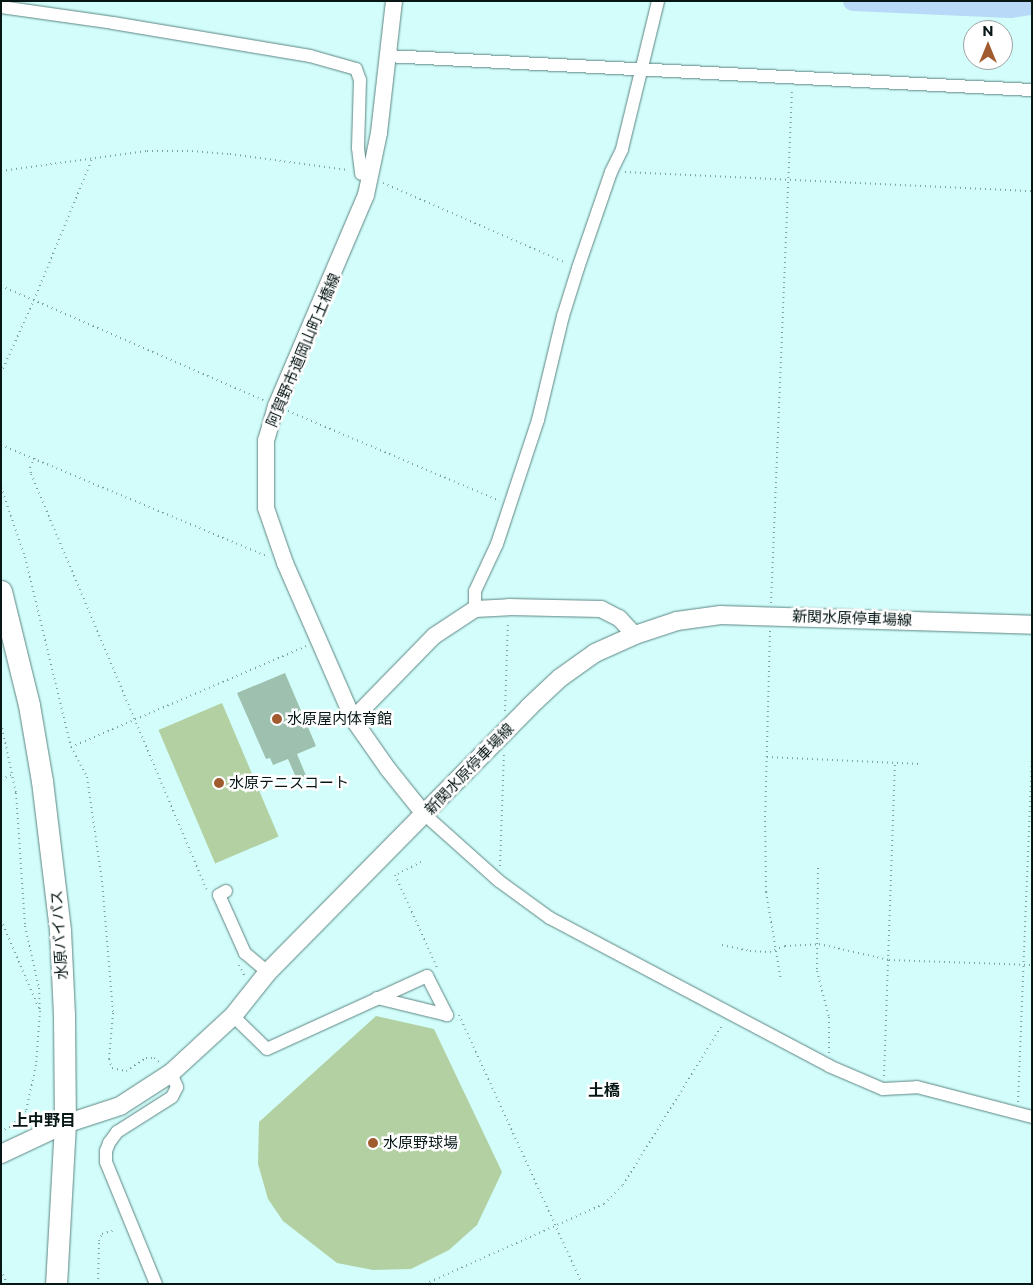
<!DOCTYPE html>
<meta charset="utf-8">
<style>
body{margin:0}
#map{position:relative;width:1033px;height:1285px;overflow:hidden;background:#d2fdfa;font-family:Montserrat,"Noto Sans JP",sans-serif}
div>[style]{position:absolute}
.green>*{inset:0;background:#b3d0a3;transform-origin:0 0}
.river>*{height:20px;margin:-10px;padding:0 10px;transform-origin:10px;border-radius:10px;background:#b8d9f7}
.building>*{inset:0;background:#9ec0ae}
.path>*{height:2px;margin-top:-1px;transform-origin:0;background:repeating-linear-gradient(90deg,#80a09e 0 1px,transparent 0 5px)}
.roads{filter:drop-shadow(0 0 1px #5d8583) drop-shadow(0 0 1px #5d8583)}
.minor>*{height:12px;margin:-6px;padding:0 6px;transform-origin:6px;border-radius:6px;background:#fff}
.tertiary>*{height:16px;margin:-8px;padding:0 8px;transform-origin:8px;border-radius:8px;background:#fff}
.secondary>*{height:18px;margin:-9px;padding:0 9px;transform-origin:9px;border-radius:9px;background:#fff}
.trunk>*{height:21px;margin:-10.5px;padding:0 10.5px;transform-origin:10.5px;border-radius:10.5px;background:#fff}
.dots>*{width:14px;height:14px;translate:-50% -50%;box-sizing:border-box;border:2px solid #fff;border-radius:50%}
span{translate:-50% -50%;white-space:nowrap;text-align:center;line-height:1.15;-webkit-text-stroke:5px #fff;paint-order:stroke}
.street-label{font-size:15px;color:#071716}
.poi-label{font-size:15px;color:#071716}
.left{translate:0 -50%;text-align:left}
.neighbourhood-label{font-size:16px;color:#071716;font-weight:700}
.frame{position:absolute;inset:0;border:2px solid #071716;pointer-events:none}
.north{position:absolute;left:963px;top:20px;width:50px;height:50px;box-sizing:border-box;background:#fff;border:1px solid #9ca2a2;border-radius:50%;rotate:0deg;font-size:14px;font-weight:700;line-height:20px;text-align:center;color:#071716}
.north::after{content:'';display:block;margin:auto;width:18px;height:22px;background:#a05b2f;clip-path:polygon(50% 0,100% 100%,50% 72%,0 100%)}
</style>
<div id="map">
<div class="green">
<i style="left:222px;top:703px;width:145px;height:69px;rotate:67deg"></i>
<i style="clip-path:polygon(376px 1016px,434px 1029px,502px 1172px,477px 1225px,449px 1250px,411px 1269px,373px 1270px,337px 1263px,283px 1221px,268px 1199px,258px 1164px,259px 1122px)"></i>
</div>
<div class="river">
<i style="left:853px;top:1px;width:157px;rotate:2.6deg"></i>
<i style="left:1010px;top:8px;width:22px;rotate:-8deg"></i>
</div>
<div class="building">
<i style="clip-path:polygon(285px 673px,316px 746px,297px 754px,307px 778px,298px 782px,288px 759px,273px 765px,270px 758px,266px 759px,237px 693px)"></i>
</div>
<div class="path">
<i style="left:1px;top:171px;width:147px;rotate:-7.8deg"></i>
<i style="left:147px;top:151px;width:45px"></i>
<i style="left:192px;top:151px;width:38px;rotate:5deg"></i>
<i style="left:230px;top:154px;width:119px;rotate:7.7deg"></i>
<i style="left:625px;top:172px;width:407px;rotate:2.7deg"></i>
<i style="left:383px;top:183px;width:200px;rotate:23.6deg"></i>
<i style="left:1px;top:286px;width:286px;rotate:23.5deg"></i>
<i style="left:1px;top:373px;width:80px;rotate:-65.7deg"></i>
<i style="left:34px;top:300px;width:155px;rotate:-67.6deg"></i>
<i style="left:288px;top:411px;width:230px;rotate:23deg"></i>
<i style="left:1px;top:445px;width:290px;rotate:22.7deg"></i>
<i style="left:35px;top:458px;width:10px;rotate:119deg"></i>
<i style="left:30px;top:467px;width:7px;rotate:82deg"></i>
<i style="left:31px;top:474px;width:454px;rotate:67.1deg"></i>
<i style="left:1px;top:487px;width:74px;rotate:71.1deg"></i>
<i style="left:25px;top:557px;width:195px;rotate:76.4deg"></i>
<i style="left:71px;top:747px;width:34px;rotate:62deg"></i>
<i style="left:87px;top:777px;width:105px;rotate:81.8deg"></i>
<i style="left:102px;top:881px;width:132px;rotate:85.2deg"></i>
<i style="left:113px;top:1013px;width:46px;rotate:95deg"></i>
<i style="left:109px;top:1059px;width:9px;rotate:72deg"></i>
<i style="left:112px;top:1068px;width:14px;rotate:12deg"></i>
<i style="left:126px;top:1071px;width:24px;rotate:-33deg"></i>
<i style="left:146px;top:1058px;width:8px"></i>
<i style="left:154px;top:1058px;width:8px;rotate:40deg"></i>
<i style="left:771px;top:603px;width:514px;rotate:-87.66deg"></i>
<i style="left:770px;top:631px;width:185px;rotate:91.5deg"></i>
<i style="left:765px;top:816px;width:76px;rotate:89.2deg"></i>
<i style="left:766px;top:892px;width:90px;rotate:80.4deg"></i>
<i style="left:505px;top:711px;width:90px;rotate:-88.1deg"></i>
<i style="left:1px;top:723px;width:72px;rotate:77.9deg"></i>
<i style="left:16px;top:793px;width:133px;rotate:86.1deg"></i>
<i style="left:25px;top:926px;width:64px;rotate:77.3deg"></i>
<i style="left:39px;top:988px;width:23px;rotate:88deg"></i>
<i style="left:71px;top:747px;width:257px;rotate:-23.2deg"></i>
<i style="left:767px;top:757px;width:154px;rotate:2.6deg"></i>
<i style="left:1px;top:779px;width:12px;rotate:-20deg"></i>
<i style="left:421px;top:862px;width:29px;rotate:153deg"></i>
<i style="left:395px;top:875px;width:104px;rotate:65.6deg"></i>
<i style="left:500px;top:866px;width:113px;rotate:-88deg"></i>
<i style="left:818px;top:868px;width:103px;rotate:90.6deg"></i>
<i style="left:817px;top:971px;width:48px;rotate:75.4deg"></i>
<i style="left:829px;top:1017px;width:36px;rotate:90deg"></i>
<i style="left:1px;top:920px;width:99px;rotate:66.8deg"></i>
<i style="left:40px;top:1011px;width:54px;rotate:94.2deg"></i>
<i style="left:36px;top:1065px;width:47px;rotate:102.3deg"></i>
<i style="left:26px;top:1111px;width:23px;rotate:135deg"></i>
<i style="left:10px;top:1127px;width:10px;rotate:156deg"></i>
<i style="left:722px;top:945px;width:29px;rotate:12deg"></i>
<i style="left:750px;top:951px;width:20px;rotate:3deg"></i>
<i style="left:770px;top:952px;width:16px;rotate:-22deg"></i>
<i style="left:785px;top:946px;width:34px;rotate:-3deg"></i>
<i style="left:819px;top:944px;width:72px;rotate:12.9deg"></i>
<i style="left:889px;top:960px;width:143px;rotate:2deg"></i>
<i style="left:239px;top:965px;width:13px;rotate:63deg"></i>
<i style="left:459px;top:1015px;width:296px;rotate:65.4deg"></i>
<i style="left:884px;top:1076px;width:313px;rotate:-88deg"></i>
<i style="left:1018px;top:1102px;width:350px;rotate:-87.7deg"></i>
<i style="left:1px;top:1270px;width:15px;rotate:67deg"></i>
<i style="left:98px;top:1284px;width:43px;rotate:-88.7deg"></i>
<i style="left:99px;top:1241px;width:8px;rotate:-67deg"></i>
<i style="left:102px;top:1234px;width:14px;rotate:-17deg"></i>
<i style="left:425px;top:1284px;width:196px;rotate:-24.1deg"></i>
<i style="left:604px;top:1204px;width:27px;rotate:-45deg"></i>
<i style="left:623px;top:1185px;width:190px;rotate:-58.2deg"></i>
</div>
<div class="roads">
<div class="minor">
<i style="left:1px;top:7px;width:113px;rotate:8.1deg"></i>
<i style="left:113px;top:23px;width:200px;rotate:9.5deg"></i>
<i style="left:310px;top:56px;width:48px;rotate:15.8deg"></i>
<i style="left:356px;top:69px;width:12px;rotate:70deg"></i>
<i style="left:360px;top:80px;width:68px;rotate:91.7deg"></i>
<i style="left:358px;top:148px;width:26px;rotate:83deg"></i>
<i style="left:387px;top:56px;width:646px;rotate:3.02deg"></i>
<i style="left:475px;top:609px;width:18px;rotate:-90deg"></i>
<i style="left:475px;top:591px;width:52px;rotate:-64.9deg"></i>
<i style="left:497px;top:544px;width:131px;rotate:-71.7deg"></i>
<i style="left:538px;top:420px;width:107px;rotate:-76.5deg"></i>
<i style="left:563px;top:316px;width:50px;rotate:-72.6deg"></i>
<i style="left:578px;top:268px;width:102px;rotate:-71deg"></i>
<i style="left:611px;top:172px;width:25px;rotate:-64deg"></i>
<i style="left:622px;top:149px;width:152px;rotate:-76.3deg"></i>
<i style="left:424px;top:814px;width:101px;rotate:41.8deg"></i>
<i style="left:499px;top:881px;width:63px;rotate:36deg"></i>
<i style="left:550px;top:918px;width:316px;rotate:27.9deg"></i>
<i style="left:829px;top:1066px;width:59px;rotate:23.1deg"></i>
<i style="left:883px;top:1089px;width:34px;rotate:-3deg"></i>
<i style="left:917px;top:1087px;width:119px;rotate:14.6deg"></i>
<i style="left:226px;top:891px;width:8px;rotate:150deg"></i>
<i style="left:219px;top:895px;width:64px;rotate:65.9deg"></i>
<i style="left:245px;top:953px;width:30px;rotate:40deg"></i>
<i style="left:233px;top:1016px;width:47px;rotate:44.1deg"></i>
<i style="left:267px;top:1049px;width:176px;rotate:-24.5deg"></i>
<i style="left:427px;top:976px;width:44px;rotate:62.9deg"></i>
<i style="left:447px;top:1015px;width:72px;rotate:-166.3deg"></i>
<i style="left:156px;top:1284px;width:132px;rotate:-112.3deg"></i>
<i style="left:106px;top:1162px;width:11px;rotate:-90deg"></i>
<i style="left:106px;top:1151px;width:9px;rotate:-69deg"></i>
<i style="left:109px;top:1143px;width:14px;rotate:-54deg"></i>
<i style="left:117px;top:1132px;width:65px;rotate:-32.5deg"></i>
<i style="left:172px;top:1097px;width:11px;rotate:-63deg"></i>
<i style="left:177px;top:1087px;width:15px;rotate:-113deg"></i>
</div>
<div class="tertiary">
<i style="left:394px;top:1px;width:133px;rotate:96.5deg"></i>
<i style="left:379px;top:133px;width:63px;rotate:101.8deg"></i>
<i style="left:366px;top:195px;width:229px;rotate:113.1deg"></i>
<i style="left:276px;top:406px;width:35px;rotate:106deg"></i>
<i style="left:266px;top:440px;width:68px;rotate:90deg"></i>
<i style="left:266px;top:508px;width:58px;rotate:70.9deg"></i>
<i style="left:285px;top:563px;width:170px;rotate:66.4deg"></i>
<i style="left:353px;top:719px;width:61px;rotate:55deg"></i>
<i style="left:388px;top:769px;width:58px;rotate:51.3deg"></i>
<i style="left:353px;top:719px;width:116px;rotate:-45.7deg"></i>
<i style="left:434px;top:636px;width:49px;rotate:-33.4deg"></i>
<i style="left:475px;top:609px;width:34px;rotate:-3deg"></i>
<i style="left:509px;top:607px;width:92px;rotate:1.2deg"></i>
<i style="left:601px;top:609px;width:20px;rotate:27deg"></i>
<i style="left:619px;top:618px;width:23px;rotate:47deg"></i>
</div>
<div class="secondary">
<i style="left:1px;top:1154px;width:71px;rotate:-25.1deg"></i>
<i style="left:65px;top:1124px;width:58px;rotate:-18.1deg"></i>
<i style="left:120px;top:1106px;width:61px;rotate:-32.9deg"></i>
<i style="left:171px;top:1073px;width:84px;rotate:-42.6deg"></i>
<i style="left:233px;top:1016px;width:56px;rotate:-51.5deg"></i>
<i style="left:268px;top:972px;width:372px;rotate:-45.4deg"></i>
<i style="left:529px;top:707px;width:42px;rotate:-43.1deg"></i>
<i style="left:560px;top:678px;width:43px;rotate:-35.5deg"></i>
<i style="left:595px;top:653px;width:44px;rotate:-24.2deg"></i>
<i style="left:635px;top:635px;width:44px;rotate:-18.4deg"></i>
<i style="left:677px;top:621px;width:44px;rotate:-7.8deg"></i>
<i style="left:721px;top:615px;width:311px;rotate:1.8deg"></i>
</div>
<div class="trunk">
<i style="left:1px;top:591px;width:117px;rotate:76.2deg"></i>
<i style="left:29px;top:705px;width:77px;rotate:80.3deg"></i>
<i style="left:42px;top:781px;width:150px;rotate:83.1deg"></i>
<i style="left:60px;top:930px;width:85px;rotate:87.3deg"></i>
<i style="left:64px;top:1015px;width:109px;rotate:89.5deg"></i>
<i style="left:65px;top:1124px;width:160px;rotate:93.2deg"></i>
</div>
</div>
<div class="dots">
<i style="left:277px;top:719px;background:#a05b2f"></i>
<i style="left:219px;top:783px;background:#a05b2f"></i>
<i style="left:373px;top:1143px;background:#a05b2f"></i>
</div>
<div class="street-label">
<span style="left:303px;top:350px;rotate:-67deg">阿賀野市道岡山町土橋線</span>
<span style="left:852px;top:618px;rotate:2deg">新関水原停車場線</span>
<span style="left:469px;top:769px;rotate:-46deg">新関水原停車場線</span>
<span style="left:59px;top:935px;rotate:-94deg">水原バイパス</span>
</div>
<div class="poi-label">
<span class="left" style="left:287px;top:719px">水原屋内体育館</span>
<span class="left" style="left:229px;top:783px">水原テニスコート</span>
<span class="left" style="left:383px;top:1143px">水原野球場</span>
</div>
<div class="neighbourhood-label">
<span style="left:604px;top:1091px">土橋</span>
<span style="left:44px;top:1121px">上中野目</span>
</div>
<div class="frame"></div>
<div class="north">N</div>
</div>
